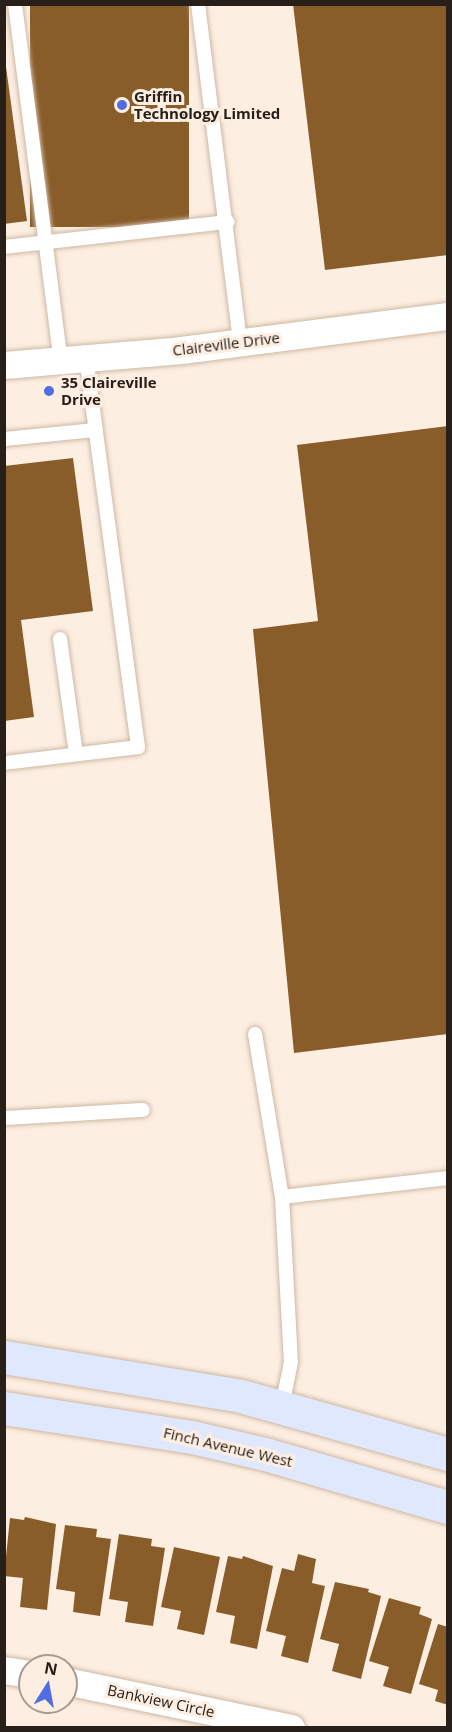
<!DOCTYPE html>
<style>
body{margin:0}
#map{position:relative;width:452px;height:1732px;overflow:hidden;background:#fceee1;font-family:"Open Sans",sans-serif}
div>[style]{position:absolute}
.building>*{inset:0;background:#895d2a;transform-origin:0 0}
.roads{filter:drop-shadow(0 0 2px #ceb8a3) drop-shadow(0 0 2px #ceb8a3)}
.service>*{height:14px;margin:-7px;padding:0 7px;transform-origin:7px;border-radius:7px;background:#fff}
.minor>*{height:27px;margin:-13.5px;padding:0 13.5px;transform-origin:13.5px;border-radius:13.5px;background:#fff}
.secondary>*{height:33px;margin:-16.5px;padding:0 16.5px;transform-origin:16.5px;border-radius:16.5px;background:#e0e8fe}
.dots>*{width:16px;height:16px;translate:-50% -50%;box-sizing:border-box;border:3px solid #fceee1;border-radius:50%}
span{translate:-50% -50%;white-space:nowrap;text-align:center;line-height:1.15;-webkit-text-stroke:6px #fceee1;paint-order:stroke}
.poi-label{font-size:15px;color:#282018;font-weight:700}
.left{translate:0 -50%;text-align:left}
.street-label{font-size:15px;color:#282018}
.frame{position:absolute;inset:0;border:6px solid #282018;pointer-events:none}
.north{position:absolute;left:18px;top:1654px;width:60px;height:60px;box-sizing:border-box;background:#fceee1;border:2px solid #a79c91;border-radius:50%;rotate:11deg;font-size:16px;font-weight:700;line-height:24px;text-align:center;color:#282018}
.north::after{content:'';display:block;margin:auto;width:21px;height:27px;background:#516de2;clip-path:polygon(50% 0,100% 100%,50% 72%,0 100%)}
</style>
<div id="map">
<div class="building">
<i style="clip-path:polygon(293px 4px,448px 4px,448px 255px,325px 270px)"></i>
<i style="left:30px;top:5px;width:159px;height:222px"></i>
<i style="clip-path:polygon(4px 52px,27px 221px,4px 224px)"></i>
<i style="clip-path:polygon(448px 426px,448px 1034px,294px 1053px,253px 629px,318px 621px,297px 445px)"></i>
<i style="clip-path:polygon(73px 458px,93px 611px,21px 620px,34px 717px,4px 721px,4px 466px)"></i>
<i style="clip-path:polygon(25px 1517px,56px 1524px,47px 1610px,20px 1607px,23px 1578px,4px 1576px,10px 1518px,24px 1520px)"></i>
<i style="clip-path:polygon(65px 1525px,97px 1529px,96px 1537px,111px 1539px,100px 1616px,73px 1612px,75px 1592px,56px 1589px)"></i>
<i style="clip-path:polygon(119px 1534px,152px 1539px,151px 1546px,165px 1548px,153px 1626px,125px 1622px,128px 1602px,109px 1599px)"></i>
<i style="clip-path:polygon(174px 1547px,220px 1557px,204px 1635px,177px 1629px,181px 1611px,161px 1607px)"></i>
<i style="clip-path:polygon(298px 1554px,316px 1559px,312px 1583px,325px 1586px,308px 1663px,281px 1656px,286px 1636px,266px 1631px,282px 1568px,294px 1571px)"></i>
<i style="clip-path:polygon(228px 1556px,242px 1559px,243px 1556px,273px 1566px,257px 1649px,230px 1643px,235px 1616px,216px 1612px)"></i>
<i style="clip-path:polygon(335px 1582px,369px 1589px,368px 1592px,381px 1596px,361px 1679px,332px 1671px,339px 1644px,320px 1639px)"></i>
<i style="clip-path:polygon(389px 1598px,421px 1607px,419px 1614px,432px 1619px,411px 1694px,383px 1686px,389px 1667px,369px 1661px)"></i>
<i style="clip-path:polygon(438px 1624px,448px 1627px,448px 1705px,435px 1701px,438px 1690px,419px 1684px)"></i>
</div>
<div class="roads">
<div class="service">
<i style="left:15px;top:4px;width:361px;rotate:82.7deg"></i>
<i style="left:198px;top:4px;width:342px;rotate:82.9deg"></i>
<i style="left:4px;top:247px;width:225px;rotate:-6.4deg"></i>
<i style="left:4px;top:439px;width:92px;rotate:-5.6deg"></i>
<i style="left:60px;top:639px;width:116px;rotate:82.1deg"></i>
<i style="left:4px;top:763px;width:135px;rotate:-6.8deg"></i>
<i style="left:138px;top:747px;width:391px;rotate:-97.6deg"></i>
<i style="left:255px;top:1034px;width:165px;rotate:80.6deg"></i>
<i style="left:282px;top:1197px;width:165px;rotate:86.9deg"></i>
<i style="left:291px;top:1362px;width:45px;rotate:101.6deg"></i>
<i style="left:4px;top:1118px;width:139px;rotate:-3.3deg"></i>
<i style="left:282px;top:1197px;width:167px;rotate:-6.5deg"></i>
</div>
<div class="minor">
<i style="left:4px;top:365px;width:178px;rotate:-4.8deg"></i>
<i style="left:181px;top:350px;width:269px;rotate:-7.3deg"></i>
<i style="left:4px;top:1670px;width:26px;rotate:9deg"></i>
<i style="left:66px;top:1681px;width:230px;rotate:11.8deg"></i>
</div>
<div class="secondary">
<i style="left:4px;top:1357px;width:240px;rotate:9.3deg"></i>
<i style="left:241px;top:1396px;width:215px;rotate:15.7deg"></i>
<i style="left:4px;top:1408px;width:190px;rotate:8.8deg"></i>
<i style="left:192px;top:1437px;width:75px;rotate:13.1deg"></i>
<i style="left:265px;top:1454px;width:191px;rotate:16.2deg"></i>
</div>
</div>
<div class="dots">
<i style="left:122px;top:105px;background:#516de2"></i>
<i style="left:49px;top:391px;background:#516de2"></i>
</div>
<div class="poi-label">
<span class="left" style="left:134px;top:105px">Griffin<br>Technology Limited</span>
<span class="left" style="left:61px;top:391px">35 Claireville<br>Drive</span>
</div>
<div class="street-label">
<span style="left:226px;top:344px;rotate:-7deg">Claireville Drive</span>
<span style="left:228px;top:1447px;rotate:13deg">Finch Avenue West</span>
<span style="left:161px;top:1701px;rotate:12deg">Bankview Circle</span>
</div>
<div class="frame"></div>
<div class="north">N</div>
</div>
